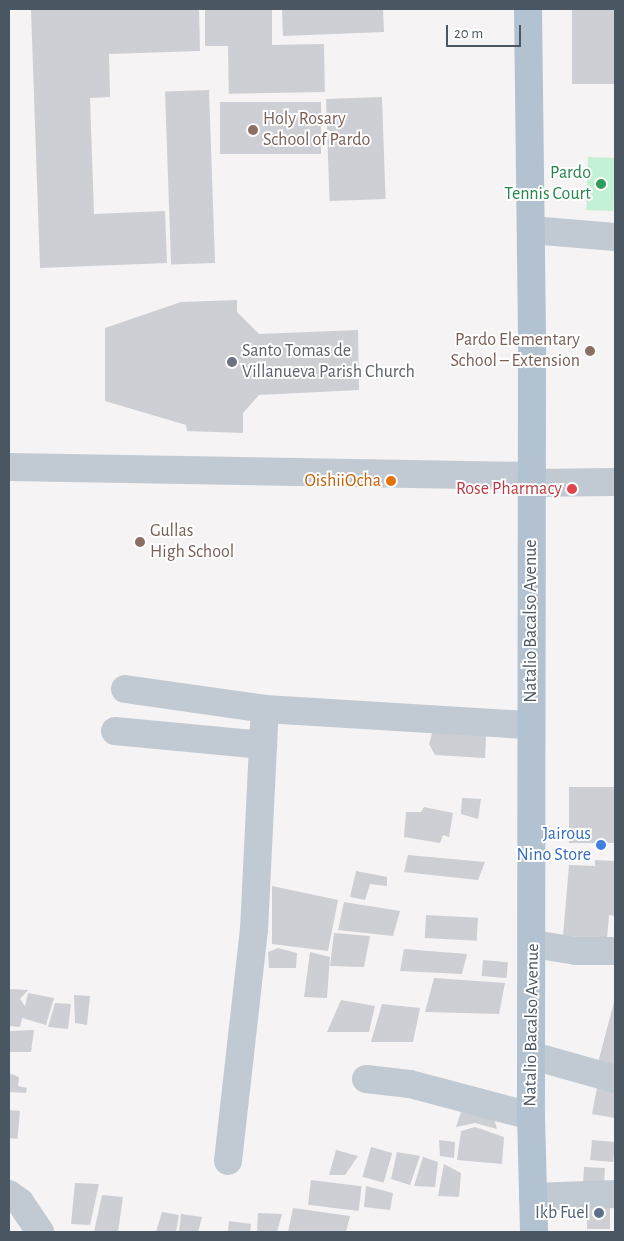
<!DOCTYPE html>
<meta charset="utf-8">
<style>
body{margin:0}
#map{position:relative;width:624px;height:1241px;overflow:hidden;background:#f5f3f3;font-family:"Alegreya Sans",sans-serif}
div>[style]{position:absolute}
.green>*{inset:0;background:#c3f1d5;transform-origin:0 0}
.building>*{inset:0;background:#cdcfd5;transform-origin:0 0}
.minor>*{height:28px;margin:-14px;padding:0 14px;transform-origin:14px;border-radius:14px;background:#c1cad2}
.major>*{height:28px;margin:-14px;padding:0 14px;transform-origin:14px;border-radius:14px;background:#b3c2d1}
.dots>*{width:14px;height:14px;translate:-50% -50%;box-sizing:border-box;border:2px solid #fff;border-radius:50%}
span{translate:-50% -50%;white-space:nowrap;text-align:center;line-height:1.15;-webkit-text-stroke:4px #fff;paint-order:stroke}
.education-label{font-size:18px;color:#785e54}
.left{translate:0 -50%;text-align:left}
.right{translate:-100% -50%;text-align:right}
.leisure-label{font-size:18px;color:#27864d}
.worship-label{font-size:18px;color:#5b616d}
.food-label{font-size:18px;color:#c56008}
.health-label{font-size:18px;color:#be3a42}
.street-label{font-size:18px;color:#4a5661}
.shop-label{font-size:18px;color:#366cbe}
.service-label{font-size:18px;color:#4e5e75}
.frame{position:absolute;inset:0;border:10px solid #4a5661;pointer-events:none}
.scale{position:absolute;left:446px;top:25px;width:75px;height:22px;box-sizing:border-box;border:2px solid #4a5661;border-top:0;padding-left:6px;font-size:15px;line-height:18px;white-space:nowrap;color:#4a5661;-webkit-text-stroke:4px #fff;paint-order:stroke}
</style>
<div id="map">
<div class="green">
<i style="left:588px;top:157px;width:27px;height:53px;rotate:2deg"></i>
</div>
<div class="building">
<i style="clip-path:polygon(199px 9px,200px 51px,109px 54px,110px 97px,90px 98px,94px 214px,165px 211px,167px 263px,40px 268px,31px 10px)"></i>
<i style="left:205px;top:9px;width:67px;height:37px"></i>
<i style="clip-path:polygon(282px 9px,383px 9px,384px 32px,283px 36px)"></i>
<i style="left:572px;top:9px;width:43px;height:75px"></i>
<i style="left:324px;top:44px;width:48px;height:96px;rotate:89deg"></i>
<i style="left:209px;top:90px;width:173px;height:44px;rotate:88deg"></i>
<i style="left:382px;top:97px;width:102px;height:56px;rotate:88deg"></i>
<i style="left:220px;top:102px;width:101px;height:52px"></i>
<i style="clip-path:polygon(237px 300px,237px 312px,259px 334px,358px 330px,359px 390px,259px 395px,243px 413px,243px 433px,187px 431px,186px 425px,105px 401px,105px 328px,181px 302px)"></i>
<i style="clip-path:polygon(433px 730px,486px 736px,485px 758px,435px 755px,429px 744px)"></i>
<i style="left:615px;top:787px;width:56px;height:46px;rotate:90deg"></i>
<i style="clip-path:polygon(462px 798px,481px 799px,478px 819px,461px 814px)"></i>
<i style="clip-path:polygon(424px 807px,453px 813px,449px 837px,443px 835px,440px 843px,404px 837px,406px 812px,421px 812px)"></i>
<i style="clip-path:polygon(408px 855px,485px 862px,478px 880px,404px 872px)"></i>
<i style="clip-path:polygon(595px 860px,615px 861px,615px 916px,609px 915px,607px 939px,563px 936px,569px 865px,595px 866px)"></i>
<i style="clip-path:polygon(356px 871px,387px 877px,387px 886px,370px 884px,365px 900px,350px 897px)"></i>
<i style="clip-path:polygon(272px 886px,338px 900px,328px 951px,272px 944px)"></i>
<i style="clip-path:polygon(344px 902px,400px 911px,393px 936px,338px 930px)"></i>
<i style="left:426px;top:915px;width:52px;height:23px;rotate:3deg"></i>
<i style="clip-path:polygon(334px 933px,370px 936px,364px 967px,330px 966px)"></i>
<i style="clip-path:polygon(278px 948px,297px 953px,296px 968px,269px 968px,268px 952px)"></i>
<i style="clip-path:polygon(404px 949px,467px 954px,462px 974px,400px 971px)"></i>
<i style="clip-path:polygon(310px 952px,330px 957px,327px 998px,304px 997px)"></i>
<i style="left:483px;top:960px;width:25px;height:16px;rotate:5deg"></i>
<i style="clip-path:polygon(434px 978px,505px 983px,499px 1014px,425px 1012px)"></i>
<i style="clip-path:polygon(9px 989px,28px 990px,20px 999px,25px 1006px,28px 993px,54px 998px,46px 1025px,22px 1018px,20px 1027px,9px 1026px)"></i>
<i style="clip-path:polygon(74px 995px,90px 996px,87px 1025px,75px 1023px)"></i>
<i style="clip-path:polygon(615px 998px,615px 1067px,598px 1063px)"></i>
<i style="clip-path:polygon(341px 1000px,375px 1006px,369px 1032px,327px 1032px)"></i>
<i style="clip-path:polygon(55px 1003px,71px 1004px,68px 1029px,48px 1027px)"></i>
<i style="clip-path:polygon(382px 1004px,420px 1008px,413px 1042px,371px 1042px)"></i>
<i style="clip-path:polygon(34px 1030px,31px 1052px,9px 1052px,9px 1031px)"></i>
<i style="clip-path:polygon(9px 1073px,19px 1077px,18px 1086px,27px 1088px,26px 1093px,9px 1092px)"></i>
<i style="clip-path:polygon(597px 1088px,615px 1091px,615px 1118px,592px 1114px)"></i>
<i style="left:9px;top:1110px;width:11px;height:28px;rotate:5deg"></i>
<i style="clip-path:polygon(461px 1112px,493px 1115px,497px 1129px,475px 1123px,456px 1127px)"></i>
<i style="clip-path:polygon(475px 1127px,504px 1137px,502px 1164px,457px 1160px,461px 1131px)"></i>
<i style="clip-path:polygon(439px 1140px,455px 1142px,454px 1158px,440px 1156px)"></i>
<i style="left:592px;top:1140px;width:23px;height:20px;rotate:5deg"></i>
<i style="left:371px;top:1147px;width:22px;height:31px;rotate:16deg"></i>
<i style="clip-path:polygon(336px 1150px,358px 1156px,345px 1175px,329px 1175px)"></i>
<i style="clip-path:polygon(397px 1152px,420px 1156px,410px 1185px,391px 1179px)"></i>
<i style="clip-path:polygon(423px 1157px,438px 1162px,435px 1187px,414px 1186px)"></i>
<i style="clip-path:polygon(444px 1164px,461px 1173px,459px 1197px,438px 1196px)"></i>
<i style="left:584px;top:1167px;width:21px;height:25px;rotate:3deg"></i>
<i style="left:311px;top:1180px;width:51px;height:25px;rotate:7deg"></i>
<i style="clip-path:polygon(75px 1183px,99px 1184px,90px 1225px,71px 1224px)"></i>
<i style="clip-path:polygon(366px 1186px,393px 1193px,390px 1210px,364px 1207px)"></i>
<i style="clip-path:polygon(102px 1195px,123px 1197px,118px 1232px,94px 1232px)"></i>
<i style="left:587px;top:1197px;width:23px;height:32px"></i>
<i style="clip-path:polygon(293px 1208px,350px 1216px,346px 1232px,288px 1232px)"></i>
<i style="clip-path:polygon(162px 1212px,179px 1215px,176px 1232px,156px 1232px)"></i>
<i style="clip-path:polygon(258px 1213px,282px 1214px,277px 1232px,257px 1232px)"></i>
<i style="clip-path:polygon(181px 1214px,202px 1217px,198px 1232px,179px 1232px)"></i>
<i style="clip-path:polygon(229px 1221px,251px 1224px,250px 1232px,228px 1232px)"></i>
</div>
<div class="minor">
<i style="left:531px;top:230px;width:84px;rotate:4.8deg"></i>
<i style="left:9px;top:467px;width:522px;rotate:0.99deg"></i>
<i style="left:531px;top:483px;width:84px;rotate:-0.7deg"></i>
<i style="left:125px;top:689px;width:141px;rotate:8.1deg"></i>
<i style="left:265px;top:709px;width:265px;rotate:3.5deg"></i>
<i style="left:115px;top:731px;width:149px;rotate:5.4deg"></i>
<i style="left:533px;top:944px;width:44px;rotate:9.2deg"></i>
<i style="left:576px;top:951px;width:39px"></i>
<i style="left:533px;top:1056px;width:85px;rotate:15.7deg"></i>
<i style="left:366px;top:1079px;width:44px;rotate:6.5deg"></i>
<i style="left:410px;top:1084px;width:125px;rotate:14.8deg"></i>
<i style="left:228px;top:1161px;width:232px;rotate:-83.6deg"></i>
<i style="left:254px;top:930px;width:221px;rotate:-87.2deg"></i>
<i style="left:9px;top:1194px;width:14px;rotate:36deg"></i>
<i style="left:20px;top:1202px;width:36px;rotate:56deg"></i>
<i style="left:533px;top:1197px;width:82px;rotate:-2.1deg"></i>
</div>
<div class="major">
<i style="left:528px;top:9px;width:344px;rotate:89.3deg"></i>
<i style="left:532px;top:353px;width:763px;rotate:90.08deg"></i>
<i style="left:531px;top:1116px;width:116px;rotate:88.5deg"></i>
</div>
<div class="dots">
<i style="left:253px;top:130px;background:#8d6e63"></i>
<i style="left:601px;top:184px;background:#2e9e5b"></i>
<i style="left:590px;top:351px;background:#8d6e63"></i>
<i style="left:232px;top:362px;background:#6b7280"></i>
<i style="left:391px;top:481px;background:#e8710a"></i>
<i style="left:572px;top:489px;background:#e0444e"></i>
<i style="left:140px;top:542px;background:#8d6e63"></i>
<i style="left:601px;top:845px;background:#3f7fe0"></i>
<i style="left:599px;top:1213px;background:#5c6f8a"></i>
</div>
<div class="education-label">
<span class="left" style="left:263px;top:130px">Holy Rosary<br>School of Pardo</span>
<span class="right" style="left:580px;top:351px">Pardo Elementary<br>School – Extension</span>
<span class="left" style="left:150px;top:542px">Gullas<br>High School</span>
</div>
<div class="leisure-label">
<span class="right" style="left:591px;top:184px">Pardo<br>Tennis Court</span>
</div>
<div class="worship-label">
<span class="left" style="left:242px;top:362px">Santo Tomas de<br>Villanueva Parish Church</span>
</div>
<div class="food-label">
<span class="right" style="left:381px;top:481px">OishiiOcha</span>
</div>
<div class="health-label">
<span class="right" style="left:562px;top:489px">Rose Pharmacy</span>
</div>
<div class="street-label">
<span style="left:531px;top:621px;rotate:-90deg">Natalio Bacalso Avenue</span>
<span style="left:532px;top:1025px;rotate:-89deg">Natalio Bacalso Avenue</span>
</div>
<div class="shop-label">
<span class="right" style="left:591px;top:845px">Jairous<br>Nino Store</span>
</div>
<div class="service-label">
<span class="right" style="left:589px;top:1213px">Ikb Fuel</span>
</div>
<div class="frame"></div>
<div class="scale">20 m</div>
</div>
